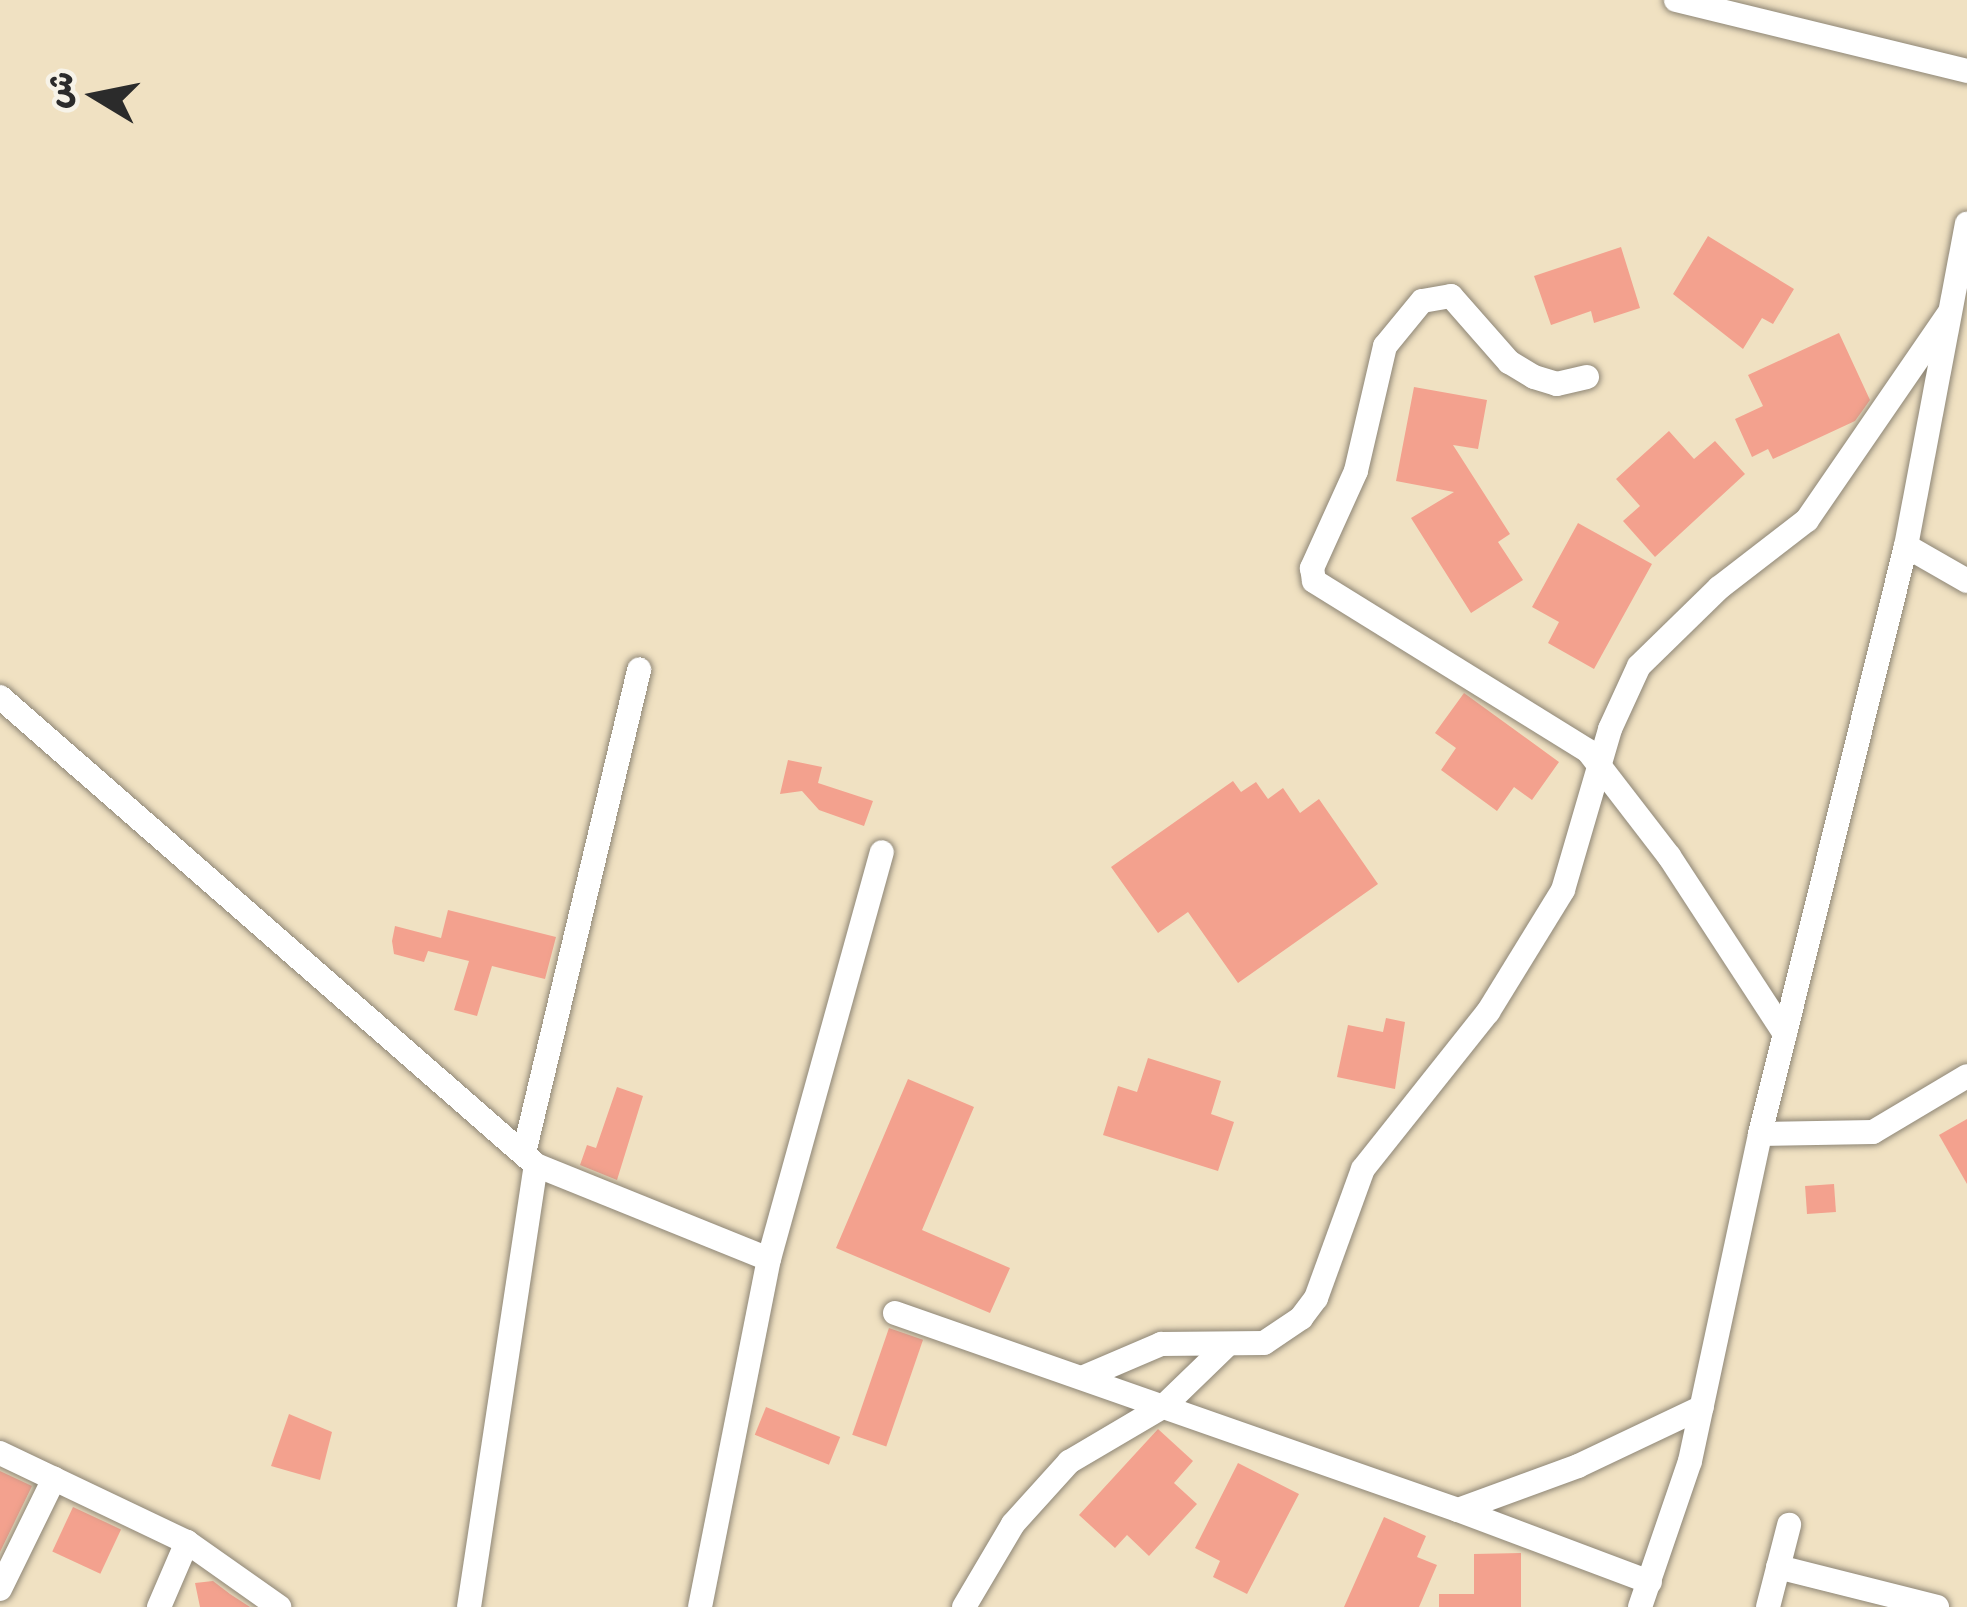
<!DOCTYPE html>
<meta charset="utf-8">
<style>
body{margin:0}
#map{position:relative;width:1967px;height:1607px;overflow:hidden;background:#f0e1c2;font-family:"Architects Daughter","Playpen Sans Arabic",sans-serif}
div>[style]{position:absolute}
.building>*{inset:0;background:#f3a18e;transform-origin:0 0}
.roads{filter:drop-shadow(0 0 3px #8e8676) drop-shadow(0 0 3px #8e8676)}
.minor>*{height:24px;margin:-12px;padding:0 12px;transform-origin:12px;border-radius:12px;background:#fff}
span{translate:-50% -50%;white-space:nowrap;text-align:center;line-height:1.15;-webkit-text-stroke:10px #f7f3e8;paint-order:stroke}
.north{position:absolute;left:36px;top:36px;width:120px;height:120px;-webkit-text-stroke:9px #f7f3e8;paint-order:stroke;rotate:280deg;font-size:33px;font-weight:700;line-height:48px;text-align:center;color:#2b2b2b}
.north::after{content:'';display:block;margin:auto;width:42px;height:54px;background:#2b2b2b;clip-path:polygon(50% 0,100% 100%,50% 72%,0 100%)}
</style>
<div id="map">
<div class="building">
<i style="clip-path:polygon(1708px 236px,1794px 289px,1773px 324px,1762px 318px,1743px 349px,1673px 294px)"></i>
<i style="clip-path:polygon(1621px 247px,1640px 308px,1594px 323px,1591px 311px,1551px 325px,1534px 276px)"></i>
<i style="clip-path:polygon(1839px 333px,1870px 400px,1855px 421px,1773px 459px,1768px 449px,1752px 457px,1735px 419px,1763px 406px,1748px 375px)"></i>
<i style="clip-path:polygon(1414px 387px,1487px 400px,1478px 449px,1453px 445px,1510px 534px,1498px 542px,1523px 580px,1471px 613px,1411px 518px,1454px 492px,1396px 481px)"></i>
<i style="clip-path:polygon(1669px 431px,1694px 459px,1715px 441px,1745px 474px,1655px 557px,1623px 521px,1640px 506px,1616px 479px)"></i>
<i style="clip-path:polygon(1578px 523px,1652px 564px,1594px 669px,1548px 643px,1559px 622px,1532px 607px)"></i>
<i style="clip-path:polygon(1464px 693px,1559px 762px,1532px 800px,1514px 787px,1497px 811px,1441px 770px,1456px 748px,1435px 733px)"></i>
<i style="clip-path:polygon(788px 760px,822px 767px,818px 783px,873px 801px,864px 826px,819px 810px,802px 791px,780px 794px)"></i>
<i style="clip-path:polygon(1233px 781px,1241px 792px,1256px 782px,1268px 799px,1283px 788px,1300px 813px,1319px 799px,1378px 884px,1238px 983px,1188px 912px,1158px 933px,1111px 867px)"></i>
<i style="clip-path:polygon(448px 910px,556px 937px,545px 979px,492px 966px,477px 1016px,454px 1010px,469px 961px,428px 951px,424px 962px,394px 954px,392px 941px,395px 926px,441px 938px)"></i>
<i style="clip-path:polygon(1386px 1018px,1405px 1022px,1395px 1089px,1337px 1077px,1348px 1025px,1383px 1032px)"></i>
<i style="clip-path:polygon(1148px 1058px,1221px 1081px,1211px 1114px,1234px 1122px,1218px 1171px,1103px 1135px,1118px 1086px,1137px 1092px)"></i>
<i style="clip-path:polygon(908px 1079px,974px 1107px,922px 1230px,1010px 1268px,990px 1313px,836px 1248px)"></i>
<i style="clip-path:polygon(617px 1087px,643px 1096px,617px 1180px,580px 1165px,587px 1145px,596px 1148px)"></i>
<i style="clip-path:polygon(1967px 1119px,1967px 1184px,1939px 1135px)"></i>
<i style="left:1834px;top:1184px;width:28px;height:29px;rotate:86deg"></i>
<i style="left:889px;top:1328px;width:36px;height:113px;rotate:19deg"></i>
<i style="left:766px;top:1407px;width:80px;height:30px;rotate:22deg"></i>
<i style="clip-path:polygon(289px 1414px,332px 1432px,320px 1480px,271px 1466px)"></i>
<i style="clip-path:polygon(1158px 1429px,1193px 1461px,1174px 1483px,1197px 1504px,1149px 1556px,1127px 1535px,1115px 1548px,1079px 1515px)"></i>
<i style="clip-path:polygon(1238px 1463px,1299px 1494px,1247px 1594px,1213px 1577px,1220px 1561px,1195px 1548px)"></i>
<i style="clip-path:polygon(0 1471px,32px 1486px,0 1552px)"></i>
<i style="left:73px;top:1507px;width:53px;height:49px;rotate:25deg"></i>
<i style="clip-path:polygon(1384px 1517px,1426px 1536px,1417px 1557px,1437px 1565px,1419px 1607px,1344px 1607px)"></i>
<i style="clip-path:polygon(1521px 1553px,1521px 1607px,1439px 1607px,1439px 1594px,1474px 1594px,1474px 1554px)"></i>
<i style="clip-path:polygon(213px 1581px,230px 1594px,250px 1607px,200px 1607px,195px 1583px)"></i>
</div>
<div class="roads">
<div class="minor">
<i style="left:1676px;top:0;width:300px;rotate:13.7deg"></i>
<i style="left:1587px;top:377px;width:31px;rotate:167deg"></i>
<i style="left:1557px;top:384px;width:24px;rotate:-163deg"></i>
<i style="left:1534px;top:377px;width:29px;rotate:-149deg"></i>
<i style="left:1509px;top:362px;width:88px;rotate:-131.3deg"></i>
<i style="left:1451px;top:296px;width:29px;rotate:170deg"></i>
<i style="left:1422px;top:301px;width:58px;rotate:129.4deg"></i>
<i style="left:1385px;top:346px;width:128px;rotate:103.1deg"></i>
<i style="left:1356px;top:471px;width:107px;rotate:114.4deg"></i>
<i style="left:1312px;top:568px;width:13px;rotate:81deg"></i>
<i style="left:1314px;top:581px;width:322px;rotate:31.8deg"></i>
<i style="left:1588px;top:751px;width:133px;rotate:52.4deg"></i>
<i style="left:1669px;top:856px;width:212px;rotate:56.9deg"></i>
<i style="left:1906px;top:546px;width:70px;rotate:29.8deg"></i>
<i style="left:0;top:697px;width:712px;rotate:41.13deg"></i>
<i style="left:536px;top:1165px;width:251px;rotate:22deg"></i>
<i style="left:769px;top:1259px;width:422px;rotate:-74.5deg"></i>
<i style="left:1760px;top:1134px;width:113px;rotate:-1deg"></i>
<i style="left:1873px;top:1132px;width:109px;rotate:-30.8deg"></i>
<i style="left:524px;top:1153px;width:497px;rotate:-76.6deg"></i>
<i style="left:895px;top:1313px;width:596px;rotate:19.29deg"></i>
<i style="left:1458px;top:1510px;width:128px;rotate:-20.1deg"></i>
<i style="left:1578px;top:1466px;width:137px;rotate:-25.4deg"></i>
<i style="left:1084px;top:1377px;width:84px;rotate:-23.2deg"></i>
<i style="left:1161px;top:1344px;width:103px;rotate:-0.6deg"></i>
<i style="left:1264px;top:1343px;width:45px;rotate:-34deg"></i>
<i style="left:1301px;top:1318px;width:25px;rotate:-53deg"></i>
<i style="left:1316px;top:1298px;width:137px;rotate:-70deg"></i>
<i style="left:1363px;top:1169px;width:201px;rotate:-51.5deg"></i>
<i style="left:1488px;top:1012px;width:143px;rotate:-58.4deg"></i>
<i style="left:1563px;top:890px;width:168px;rotate:-73.7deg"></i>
<i style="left:1610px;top:729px;width:69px;rotate:-65.3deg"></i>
<i style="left:1639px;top:666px;width:112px;rotate:-44.3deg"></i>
<i style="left:1719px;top:588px;width:111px;rotate:-37.7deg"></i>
<i style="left:1807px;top:520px;width:249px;rotate:-55.5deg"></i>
<i style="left:0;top:1453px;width:207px;rotate:25.5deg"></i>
<i style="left:187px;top:1542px;width:113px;rotate:35.2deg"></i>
<i style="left:1458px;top:1510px;width:205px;rotate:20.6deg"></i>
<i style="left:1778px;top:1567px;width:164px;rotate:14.1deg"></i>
<i style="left:0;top:1589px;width:123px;rotate:-63.9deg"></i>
<i style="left:159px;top:1607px;width:71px;rotate:-66.7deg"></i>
<i style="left:469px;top:1607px;width:447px;rotate:-81.4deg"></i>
<i style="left:700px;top:1607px;width:355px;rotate:-78.8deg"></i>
<i style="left:964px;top:1607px;width:96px;rotate:-59.4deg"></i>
<i style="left:1013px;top:1524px;width:84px;rotate:-47.9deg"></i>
<i style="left:1069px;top:1462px;width:110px;rotate:-30.5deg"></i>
<i style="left:1164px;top:1406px;width:85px;rotate:-44deg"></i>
<i style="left:1640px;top:1607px;width:154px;rotate:-71.1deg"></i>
<i style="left:1690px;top:1461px;width:334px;rotate:-77.9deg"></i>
<i style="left:1760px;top:1134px;width:606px;rotate:-76.06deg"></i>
<i style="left:1906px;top:546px;width:328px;rotate:-79.3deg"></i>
<i style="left:1768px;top:1607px;width:85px;rotate:-75.6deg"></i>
</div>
</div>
<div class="north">ش</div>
</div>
